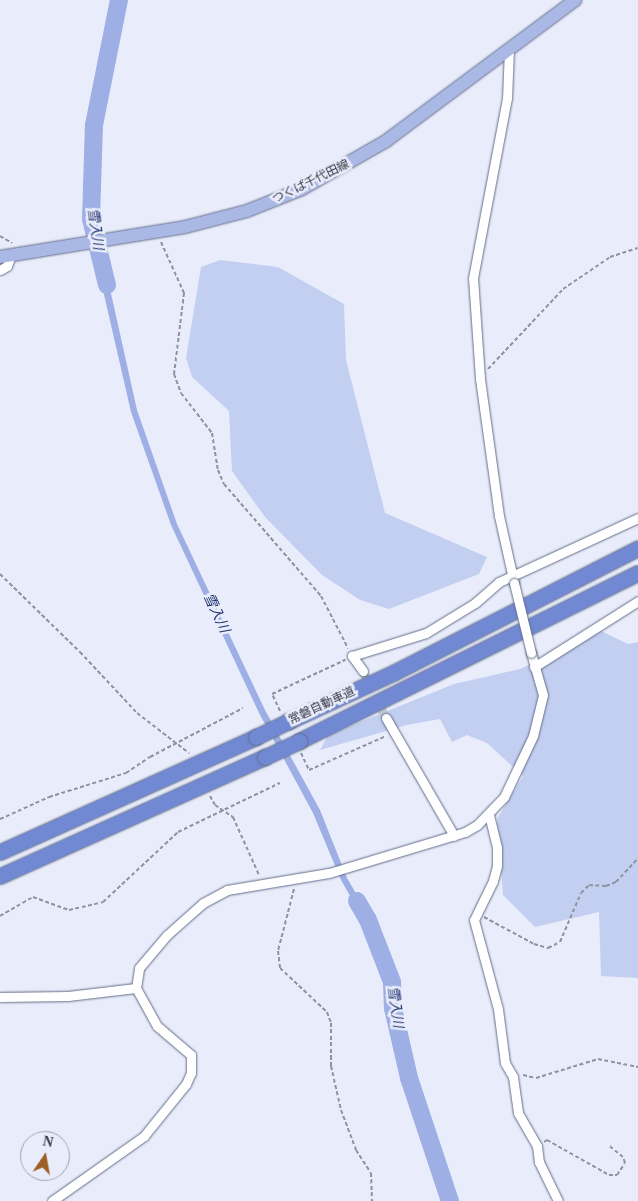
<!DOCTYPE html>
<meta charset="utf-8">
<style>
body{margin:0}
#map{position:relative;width:638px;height:1201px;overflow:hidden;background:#e9edfb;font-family:"Times New Roman","Noto Sans JP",serif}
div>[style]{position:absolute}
.green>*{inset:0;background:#c3cff0}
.water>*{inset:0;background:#9dafe4}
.river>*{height:18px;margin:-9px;padding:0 9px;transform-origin:9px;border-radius:9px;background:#9dafe4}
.street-tunnel>*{height:9px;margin-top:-4.5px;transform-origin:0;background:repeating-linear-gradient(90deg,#c5c9d6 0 9px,transparent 0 13.5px)}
.path>*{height:2px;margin-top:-1px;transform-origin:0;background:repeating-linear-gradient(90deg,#8f93a1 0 4px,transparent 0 6.5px)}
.roads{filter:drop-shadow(0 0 1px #636d89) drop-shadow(0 0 1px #636d89)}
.street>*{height:9px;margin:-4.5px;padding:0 4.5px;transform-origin:4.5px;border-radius:4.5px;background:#fff}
.primary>*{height:12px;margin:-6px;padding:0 6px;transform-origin:6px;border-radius:6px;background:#aab8e5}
.highway>*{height:15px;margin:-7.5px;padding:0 7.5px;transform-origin:7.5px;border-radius:7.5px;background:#7189d3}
.bridges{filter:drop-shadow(0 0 1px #636d89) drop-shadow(0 0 1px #636d89)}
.street-bridge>*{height:9px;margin:-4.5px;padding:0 4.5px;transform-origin:4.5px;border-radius:4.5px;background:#fff}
.highway-bridge>*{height:15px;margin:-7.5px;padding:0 7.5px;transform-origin:7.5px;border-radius:7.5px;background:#7189d3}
span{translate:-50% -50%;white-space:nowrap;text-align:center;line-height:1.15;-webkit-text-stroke:5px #e9edfb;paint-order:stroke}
.street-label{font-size:12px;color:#333744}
.water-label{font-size:14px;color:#243472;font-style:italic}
.north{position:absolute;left:20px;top:1131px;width:50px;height:50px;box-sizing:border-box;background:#e9edfb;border:1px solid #a0a4b2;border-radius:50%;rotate:12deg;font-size:14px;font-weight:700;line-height:20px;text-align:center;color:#333744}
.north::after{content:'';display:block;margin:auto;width:18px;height:22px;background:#9e5f26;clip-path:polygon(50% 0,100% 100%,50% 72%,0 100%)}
</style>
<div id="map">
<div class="green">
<i style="clip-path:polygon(220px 260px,278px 267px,344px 304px,346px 360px,385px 513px,487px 557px,479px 574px,389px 609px,360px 600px,322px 575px,265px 517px,232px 471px,229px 411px,192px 377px,186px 358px,201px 267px)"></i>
<i style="clip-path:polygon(601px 631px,628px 644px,638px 642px,638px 978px,601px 976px,599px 912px,535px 927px,503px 895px,497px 819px,523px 776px,487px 743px,467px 735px,452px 742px,440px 719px,407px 725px,320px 750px,328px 735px,454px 684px,520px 669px)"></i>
</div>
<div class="water">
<i style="clip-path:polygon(104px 262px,137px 410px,177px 524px,265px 710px,320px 810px,347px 878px,371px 919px,365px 922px,341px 880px,313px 813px,259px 713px,171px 525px,131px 412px,97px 264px)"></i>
</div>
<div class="river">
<i style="left:107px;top:285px;width:68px;rotate:-103.6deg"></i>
<i style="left:91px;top:219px;width:94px;rotate:-88.2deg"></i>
<i style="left:94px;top:125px;width:127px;rotate:-78.7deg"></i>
<i style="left:357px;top:901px;width:22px;rotate:60deg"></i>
<i style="left:368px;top:920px;width:66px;rotate:68.8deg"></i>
<i style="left:392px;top:982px;width:26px;rotate:88deg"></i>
<i style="left:393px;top:1008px;width:72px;rotate:77.1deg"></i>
<i style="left:409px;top:1078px;width:130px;rotate:71.6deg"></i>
</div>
<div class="street-tunnel">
<i style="left:363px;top:671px;width:52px;rotate:63.9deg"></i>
</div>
<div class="path">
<i style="left:0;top:236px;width:14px;rotate:30deg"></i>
<i style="left:161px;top:242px;width:56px;rotate:65.7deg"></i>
<i style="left:184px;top:293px;width:82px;rotate:97deg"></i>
<i style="left:174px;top:374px;width:20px;rotate:70deg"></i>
<i style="left:181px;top:393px;width:51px;rotate:52.2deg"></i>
<i style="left:212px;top:433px;width:37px;rotate:81deg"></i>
<i style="left:218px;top:470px;width:15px;rotate:67deg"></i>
<i style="left:224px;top:484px;width:148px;rotate:49.1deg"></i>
<i style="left:321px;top:596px;width:59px;rotate:62.6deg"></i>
<i style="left:488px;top:369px;width:110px;rotate:-46.8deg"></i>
<i style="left:563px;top:289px;width:57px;rotate:-34.2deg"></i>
<i style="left:610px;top:257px;width:29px;rotate:-18deg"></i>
<i style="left:0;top:574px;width:112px;rotate:44.3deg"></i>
<i style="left:80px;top:652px;width:83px;rotate:46.9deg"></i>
<i style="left:137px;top:713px;width:66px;rotate:37.6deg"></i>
<i style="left:280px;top:711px;width:19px;rotate:-115deg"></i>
<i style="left:272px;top:694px;width:81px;rotate:-25deg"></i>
<i style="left:301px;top:753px;width:19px;rotate:65deg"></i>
<i style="left:309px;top:770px;width:84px;rotate:-23.8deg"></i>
<i style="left:210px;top:796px;width:10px;rotate:61deg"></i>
<i style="left:215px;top:805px;width:22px;rotate:34deg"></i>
<i style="left:233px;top:817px;width:64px;rotate:65.9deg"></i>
<i style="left:0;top:819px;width:54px;rotate:-24.2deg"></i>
<i style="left:49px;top:797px;width:81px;rotate:-17.3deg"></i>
<i style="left:126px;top:773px;width:29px;rotate:-34deg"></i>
<i style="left:150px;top:757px;width:105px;rotate:-27.8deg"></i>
<i style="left:294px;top:889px;width:64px;rotate:104.5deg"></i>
<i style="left:278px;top:951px;width:17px;rotate:83deg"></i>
<i style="left:280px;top:968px;width:64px;rotate:43.1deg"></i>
<i style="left:327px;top:1012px;width:12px;rotate:70deg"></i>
<i style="left:331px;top:1023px;width:43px;rotate:90deg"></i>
<i style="left:331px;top:1066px;width:45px;rotate:77.2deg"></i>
<i style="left:341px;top:1110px;width:43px;rotate:69.4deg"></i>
<i style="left:356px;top:1150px;width:27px;rotate:57deg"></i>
<i style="left:371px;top:1173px;width:28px;rotate:88deg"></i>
<i style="left:0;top:916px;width:38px;rotate:-30deg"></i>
<i style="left:33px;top:897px;width:38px;rotate:20deg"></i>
<i style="left:69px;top:910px;width:35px;rotate:-13deg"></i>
<i style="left:103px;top:902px;width:103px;rotate:-43deg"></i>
<i style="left:178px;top:832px;width:113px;rotate:-25.7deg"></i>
<i style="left:484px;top:917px;width:57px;rotate:28.4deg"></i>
<i style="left:534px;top:944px;width:15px;rotate:16deg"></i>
<i style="left:548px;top:948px;width:13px;rotate:-27deg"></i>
<i style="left:560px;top:942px;width:53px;rotate:-66.8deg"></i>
<i style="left:581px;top:893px;width:11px;rotate:-45deg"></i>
<i style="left:589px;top:885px;width:17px;rotate:3deg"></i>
<i style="left:606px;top:886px;width:11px;rotate:-22deg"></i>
<i style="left:616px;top:882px;width:33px;rotate:-47deg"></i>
<i style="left:523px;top:1075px;width:13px;rotate:13deg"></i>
<i style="left:536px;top:1078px;width:65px;rotate:-17deg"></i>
<i style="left:598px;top:1059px;width:41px;rotate:11.3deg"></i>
<i style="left:544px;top:1142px;width:4px;rotate:-34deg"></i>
<i style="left:547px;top:1140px;width:71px;rotate:29.4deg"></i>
<i style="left:609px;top:1175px;width:8px"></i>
<i style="left:617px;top:1175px;width:14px;rotate:-56deg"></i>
<i style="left:625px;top:1163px;width:6px;rotate:-108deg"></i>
<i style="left:623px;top:1157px;width:19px;rotate:-141deg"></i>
</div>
<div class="roads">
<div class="street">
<i style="left:509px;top:49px;width:49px;rotate:92.3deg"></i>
<i style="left:507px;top:98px;width:183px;rotate:100.7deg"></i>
<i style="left:473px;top:278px;width:101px;rotate:86deg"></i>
<i style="left:480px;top:379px;width:138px;rotate:82.1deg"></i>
<i style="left:499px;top:516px;width:69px;rotate:77.4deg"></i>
<i style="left:0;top:270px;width:8px;rotate:-30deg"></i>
<i style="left:7px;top:266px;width:12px;rotate:-70deg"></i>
<i style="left:534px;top:667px;width:123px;rotate:-32.4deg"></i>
<i style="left:363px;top:671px;width:19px;rotate:-126deg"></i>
<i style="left:352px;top:656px;width:77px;rotate:-17.3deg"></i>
<i style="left:426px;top:633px;width:57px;rotate:-31.5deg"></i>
<i style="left:475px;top:603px;width:32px;rotate:-41deg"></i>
<i style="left:499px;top:582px;width:153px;rotate:-24.7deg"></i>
<i style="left:386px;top:718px;width:136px;rotate:60deg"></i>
<i style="left:489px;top:815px;width:34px;rotate:76deg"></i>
<i style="left:497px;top:848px;width:18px;rotate:90deg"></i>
<i style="left:497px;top:866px;width:16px;rotate:105deg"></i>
<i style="left:493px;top:881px;width:43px;rotate:116deg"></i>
<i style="left:474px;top:920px;width:92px;rotate:74.9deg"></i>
<i style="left:498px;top:1009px;width:54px;rotate:82.6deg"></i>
<i style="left:505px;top:1063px;width:16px;rotate:60deg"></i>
<i style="left:513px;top:1077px;width:36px;rotate:82deg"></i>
<i style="left:518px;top:1113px;width:38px;rotate:60deg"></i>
<i style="left:537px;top:1146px;width:16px;rotate:83deg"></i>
<i style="left:539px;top:1162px;width:43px;rotate:64deg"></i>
<i style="left:0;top:997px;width:68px;rotate:-0.8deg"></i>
<i style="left:68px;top:996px;width:68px;rotate:-6.7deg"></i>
<i style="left:52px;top:1201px;width:113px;rotate:-35.2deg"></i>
<i style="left:144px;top:1136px;width:67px;rotate:-51.1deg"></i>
<i style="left:186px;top:1084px;width:12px;rotate:-66deg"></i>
<i style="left:191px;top:1073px;width:18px;rotate:-90deg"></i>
<i style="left:191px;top:1055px;width:45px;rotate:-139.5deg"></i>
<i style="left:157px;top:1026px;width:43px;rotate:-118.9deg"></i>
<i style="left:136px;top:988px;width:20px;rotate:-81deg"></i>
<i style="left:139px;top:968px;width:43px;rotate:-49.7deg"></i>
<i style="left:167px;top:935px;width:48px;rotate:-41.6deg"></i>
<i style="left:203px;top:903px;width:27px;rotate:-28deg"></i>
<i style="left:227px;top:890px;width:103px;rotate:-9.5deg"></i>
<i style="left:329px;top:873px;width:142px;rotate:-16.8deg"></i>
<i style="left:465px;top:832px;width:14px;rotate:-30deg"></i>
<i style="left:477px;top:825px;width:39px;rotate:-46deg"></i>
<i style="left:504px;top:797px;width:68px;rotate:-64.6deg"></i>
<i style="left:533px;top:736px;width:42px;rotate:-76.3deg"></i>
<i style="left:543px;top:695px;width:44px;rotate:-105.9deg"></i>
</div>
<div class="primary">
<i style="left:0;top:257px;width:187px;rotate:-9.2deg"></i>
<i style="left:185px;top:227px;width:64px;rotate:-14.5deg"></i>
<i style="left:247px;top:211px;width:59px;rotate:-21.8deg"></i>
<i style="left:302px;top:189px;width:97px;rotate:-29.7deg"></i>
<i style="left:386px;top:141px;width:236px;rotate:-36.7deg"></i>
</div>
<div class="highway">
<i style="left:289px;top:721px;width:115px;rotate:-24.8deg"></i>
<i style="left:393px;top:673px;width:275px;rotate:-27deg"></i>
<i style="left:299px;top:741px;width:378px;rotate:-26.4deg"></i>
<i style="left:0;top:852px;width:281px;rotate:-24.2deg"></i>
<i style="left:0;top:876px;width:290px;rotate:-24.2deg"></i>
</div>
</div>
<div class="bridges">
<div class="street-bridge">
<i style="left:514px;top:583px;width:72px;rotate:76.3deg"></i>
</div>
<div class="highway-bridge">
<i style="left:256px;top:737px;width:37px;rotate:-26deg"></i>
<i style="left:265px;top:757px;width:38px;rotate:-25deg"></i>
</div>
</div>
<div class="street-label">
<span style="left:311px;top:182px;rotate:-26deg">つくば千代田線</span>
<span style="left:322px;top:706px;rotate:-25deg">常磐自動車道</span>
</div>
<div class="water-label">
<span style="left:95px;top:229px;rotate:82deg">雪入川</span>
<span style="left:216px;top:613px;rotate:65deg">雪入川</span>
<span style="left:395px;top:1007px;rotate:82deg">雪入川</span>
</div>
<div class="north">N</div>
</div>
